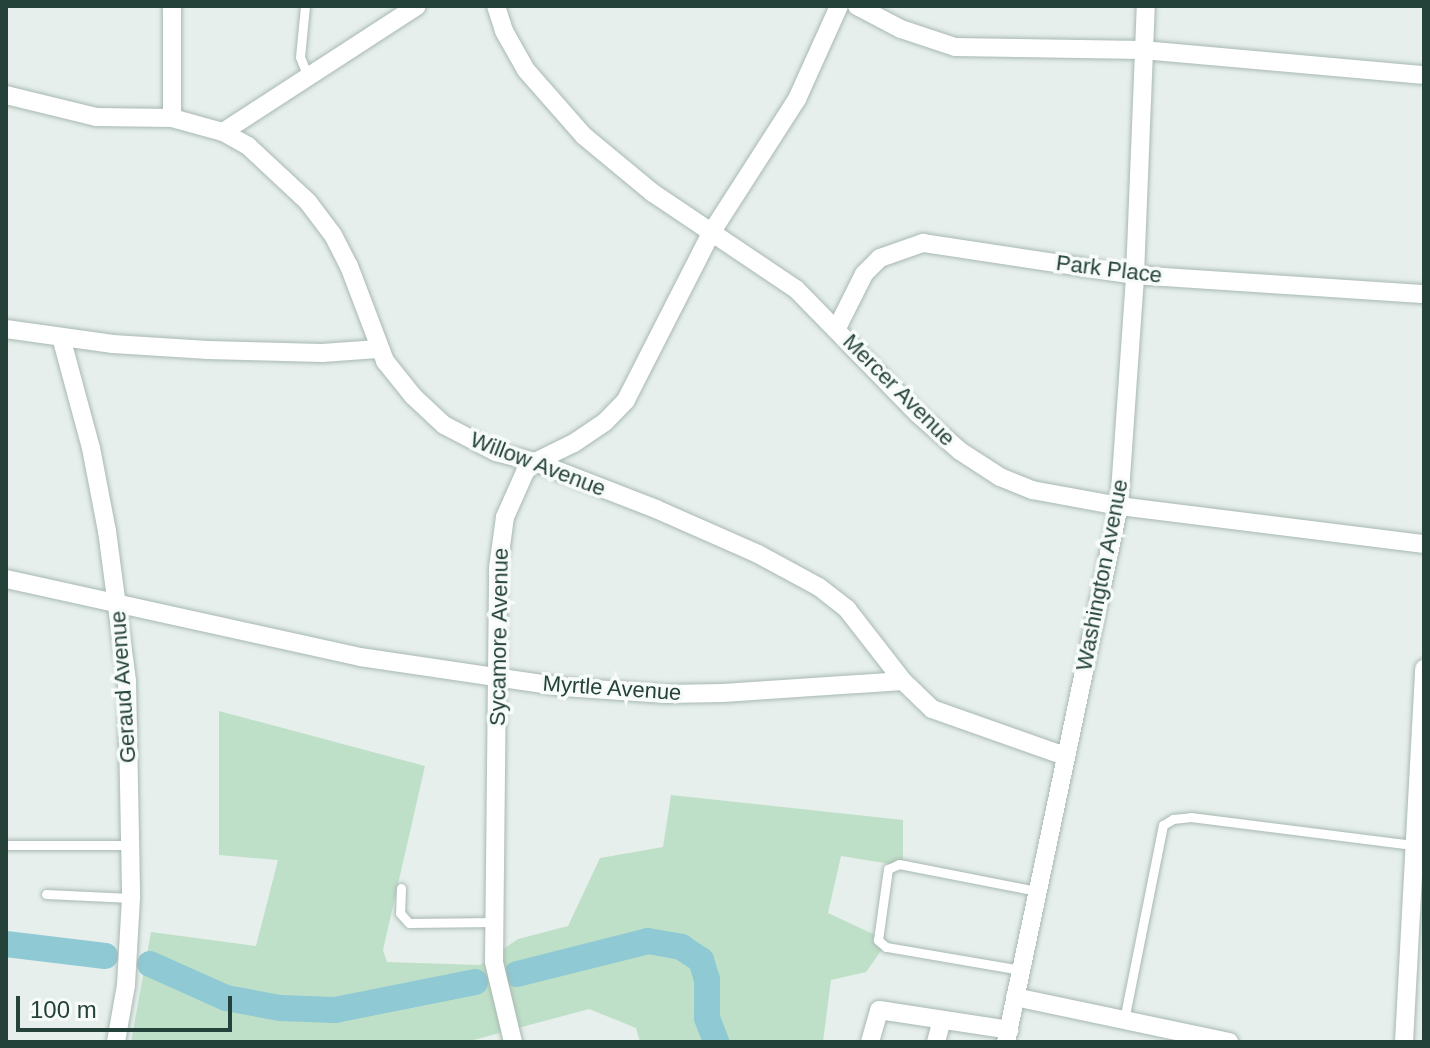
<!DOCTYPE html>
<style>
body{margin:0}
#map{position:relative;width:1430px;height:1048px;overflow:hidden;background:#e6efeb;font-family:Arial,sans-serif}
div>[style]{position:absolute}
.green>*{inset:0;background:#bfe0c8}
.river>*{height:26px;margin:-13px;padding:0 13px;transform-origin:13px;border-radius:13px;background:#8ec9d4}
.roads{filter:drop-shadow(0 0 2px #a8b8b2) drop-shadow(0 0 2px #a8b8b2)}
.lane>*{height:9px;margin:-4.5px;padding:0 4.5px;transform-origin:4.5px;border-radius:4.5px;background:#fff}
.street>*{height:18px;margin:-9px;padding:0 9px;transform-origin:9px;border-radius:9px;background:#fff}
span{translate:-50% -50%;white-space:nowrap;text-align:center;line-height:1.15;-webkit-text-stroke:7px #f7fbf9;paint-order:stroke}
.street-label{font-size:22px;color:#24423a}
.frame{position:absolute;inset:0;border:8px solid #24423a;pointer-events:none}
.scale{position:absolute;left:16px;top:996px;width:216px;height:36px;box-sizing:border-box;border:4px solid #24423a;border-top:0;padding-left:10px;font-size:24px;line-height:28px;white-space:nowrap;color:#24423a;-webkit-text-stroke:6px #f7fbf9;paint-order:stroke}
</style>
<div id="map">
<div class="green">
<i style="clip-path:polygon(219px 711px,425px 766px,383px 950px,387px 962px,480px 965px,518px 939px,568px 926px,600px 858px,663px 847px,671px 795px,903px 820px,903px 866px,841px 856px,828px 913px,888px 941px,866px 972px,831px 980px,823px 1042px,640px 1042px,636px 1028px,589px 1009px,466px 1042px,131px 1042px,151px 932px,256px 946px,278px 860px,219px 855px)"></i>
</div>
<div class="river">
<i style="left:6px;top:944px;width:100px;rotate:6.9deg"></i>
<i style="left:150px;top:964px;width:83px;rotate:24.1deg"></i>
<i style="left:226px;top:998px;width:55px;rotate:10.5deg"></i>
<i style="left:280px;top:1008px;width:55px;rotate:2.1deg"></i>
<i style="left:335px;top:1010px;width:143px;rotate:-11.3deg"></i>
<i style="left:517px;top:974px;width:135px;rotate:-14.1deg"></i>
<i style="left:648px;top:941px;width:34px;rotate:10deg"></i>
<i style="left:681px;top:947px;width:24px;rotate:33deg"></i>
<i style="left:701px;top:960px;width:21px;rotate:73deg"></i>
<i style="left:707px;top:980px;width:38px;rotate:90deg"></i>
<i style="left:707px;top:1018px;width:26px;rotate:69deg"></i>
</div>
<div class="roads">
<div class="lane">
<i style="left:305px;top:6px;width:51px;rotate:95.6deg"></i>
<i style="left:300px;top:57px;width:24px;rotate:68deg"></i>
<i style="left:6px;top:845px;width:125px"></i>
<i style="left:401px;top:888px;width:25px;rotate:92deg"></i>
<i style="left:400px;top:913px;width:13px;rotate:48deg"></i>
<i style="left:409px;top:923px;width:85px;rotate:-0.7deg"></i>
<i style="left:46px;top:894px;width:85px;rotate:2.7deg"></i>
<i style="left:1021px;top:970px;width:137px;rotate:-170.3deg"></i>
<i style="left:886px;top:947px;width:11px;rotate:-139deg"></i>
<i style="left:878px;top:940px;width:72px;rotate:-82deg"></i>
<i style="left:888px;top:869px;width:12px;rotate:-24deg"></i>
<i style="left:899px;top:864px;width:141px;rotate:11.1deg"></i>
<i style="left:1124px;top:1020px;width:199px;rotate:-78.7deg"></i>
<i style="left:1163px;top:825px;width:12px;rotate:-31deg"></i>
<i style="left:1173px;top:819px;width:18px;rotate:-6deg"></i>
<i style="left:1191px;top:817px;width:225px;rotate:7.2deg"></i>
</div>
<div class="street">
<i style="left:172px;top:6px;width:112px;rotate:90deg"></i>
<i style="left:496px;top:6px;width:26px;rotate:72deg"></i>
<i style="left:504px;top:31px;width:45px;rotate:60.6deg"></i>
<i style="left:526px;top:70px;width:88px;rotate:48.7deg"></i>
<i style="left:584px;top:136px;width:89px;rotate:39.6deg"></i>
<i style="left:653px;top:193px;width:172px;rotate:33.9deg"></i>
<i style="left:796px;top:289px;width:173px;rotate:45.7deg"></i>
<i style="left:917px;top:413px;width:57px;rotate:41.5deg"></i>
<i style="left:960px;top:451px;width:48px;rotate:33deg"></i>
<i style="left:1000px;top:477px;width:35px;rotate:22deg"></i>
<i style="left:1032px;top:490px;width:88px;rotate:10.4deg"></i>
<i style="left:1119px;top:506px;width:307px;rotate:7.1deg"></i>
<i style="left:857px;top:6px;width:50px;rotate:27.6deg"></i>
<i style="left:901px;top:29px;width:57px;rotate:18.4deg"></i>
<i style="left:955px;top:47px;width:188px;rotate:0.9deg"></i>
<i style="left:1143px;top:50px;width:282px;rotate:5.1deg"></i>
<i style="left:6px;top:95px;width:93px;rotate:13.7deg"></i>
<i style="left:96px;top:117px;width:76px;rotate:0.8deg"></i>
<i style="left:172px;top:118px;width:53px;rotate:15.4deg"></i>
<i style="left:223px;top:132px;width:231px;rotate:-33deg"></i>
<i style="left:223px;top:132px;width:29px;rotate:29deg"></i>
<i style="left:248px;top:146px;width:82px;rotate:43deg"></i>
<i style="left:308px;top:202px;width:41px;rotate:52.9deg"></i>
<i style="left:333px;top:235px;width:35px;rotate:63deg"></i>
<i style="left:349px;top:266px;width:102px;rotate:69.2deg"></i>
<i style="left:385px;top:361px;width:45px;rotate:51.3deg"></i>
<i style="left:413px;top:396px;width:42px;rotate:43.1deg"></i>
<i style="left:444px;top:425px;width:59px;rotate:27.4deg"></i>
<i style="left:496px;top:452px;width:40px;rotate:14.4deg"></i>
<i style="left:535px;top:462px;width:130px;rotate:21.2deg"></i>
<i style="left:656px;top:509px;width:111px;rotate:23.8deg"></i>
<i style="left:758px;top:554px;width:69px;rotate:28.4deg"></i>
<i style="left:819px;top:587px;width:36px;rotate:38deg"></i>
<i style="left:847px;top:609px;width:91px;rotate:52.1deg"></i>
<i style="left:837px;top:328px;width:60px;rotate:-63.4deg"></i>
<i style="left:864px;top:274px;width:23px;rotate:-45deg"></i>
<i style="left:880px;top:258px;width:46px;rotate:-19.2deg"></i>
<i style="left:923px;top:243px;width:214px;rotate:8.6deg"></i>
<i style="left:1135px;top:275px;width:290px;rotate:3.8deg"></i>
<i style="left:6px;top:329px;width:108px;rotate:8deg"></i>
<i style="left:113px;top:344px;width:95px;rotate:3.6deg"></i>
<i style="left:208px;top:350px;width:114px;rotate:1.5deg"></i>
<i style="left:322px;top:353px;width:56px;rotate:-4.1deg"></i>
<i style="left:61px;top:337px;width:115px;rotate:74.9deg"></i>
<i style="left:91px;top:448px;width:85px;rotate:79.1deg"></i>
<i style="left:107px;top:531px;width:151px;rotate:82.4deg"></i>
<i style="left:127px;top:681px;width:217px;rotate:88.9deg"></i>
<i style="left:131px;top:898px;width:87px;rotate:93.3deg"></i>
<i style="left:126px;top:985px;width:58px;rotate:100deg"></i>
<i style="left:6px;top:579px;width:362px;rotate:12.4deg"></i>
<i style="left:360px;top:657px;width:206px;rotate:8.4deg"></i>
<i style="left:564px;top:687px;width:102px;rotate:3.9deg"></i>
<i style="left:666px;top:694px;width:57px;rotate:-1deg"></i>
<i style="left:723px;top:693px;width:180px;rotate:-3.8deg"></i>
<i style="left:903px;top:681px;width:40px;rotate:44deg"></i>
<i style="left:932px;top:709px;width:141px;rotate:19.5deg"></i>
<i style="left:1015px;top:997px;width:219px;rotate:11.9deg"></i>
<i style="left:513px;top:1042px;width:82px;rotate:-103.4deg"></i>
<i style="left:494px;top:962px;width:394px;rotate:-89.4deg"></i>
<i style="left:498px;top:568px;width:51px;rotate:-82.2deg"></i>
<i style="left:505px;top:517px;width:49px;rotate:-66deg"></i>
<i style="left:525px;top:472px;width:14px;rotate:-45deg"></i>
<i style="left:535px;top:462px;width:43px;rotate:-26deg"></i>
<i style="left:574px;top:443px;width:37px;rotate:-34deg"></i>
<i style="left:605px;top:422px;width:30px;rotate:-46deg"></i>
<i style="left:626px;top:400px;width:187px;rotate:-63deg"></i>
<i style="left:711px;top:233px;width:159px;rotate:-57.3deg"></i>
<i style="left:797px;top:99px;width:102px;rotate:-65.7deg"></i>
<i style="left:870px;top:1042px;width:33px;rotate:-74deg"></i>
<i style="left:879px;top:1010px;width:132px;rotate:8.7deg"></i>
<i style="left:936px;top:1042px;width:23px;rotate:-75deg"></i>
<i style="left:1006px;top:1042px;width:548px;rotate:-78.1deg"></i>
<i style="left:1119px;top:506px;width:232px;rotate:-86deg"></i>
<i style="left:1135px;top:275px;width:269px;rotate:-87.7deg"></i>
<i style="left:1404px;top:1042px;width:374px;rotate:-86.9deg"></i>
</div>
</div>
<div class="street-label">
<span style="left:1109px;top:269px;rotate:7deg">Park Place</span>
<span style="left:899px;top:390px;rotate:45deg">Mercer Avenue</span>
<span style="left:538px;top:464px;rotate:21deg">Willow Avenue</span>
<span style="left:1102px;top:575px;rotate:-79deg">Washington Avenue</span>
<span style="left:499px;top:637px;rotate:-89deg">Sycamore Avenue</span>
<span style="left:123px;top:687px;rotate:-94deg">Geraud Avenue</span>
<span style="left:612px;top:688px;rotate:4deg">Myrtle Avenue</span>
</div>
<div class="frame"></div>
<div class="scale">100 m</div>
</div>
